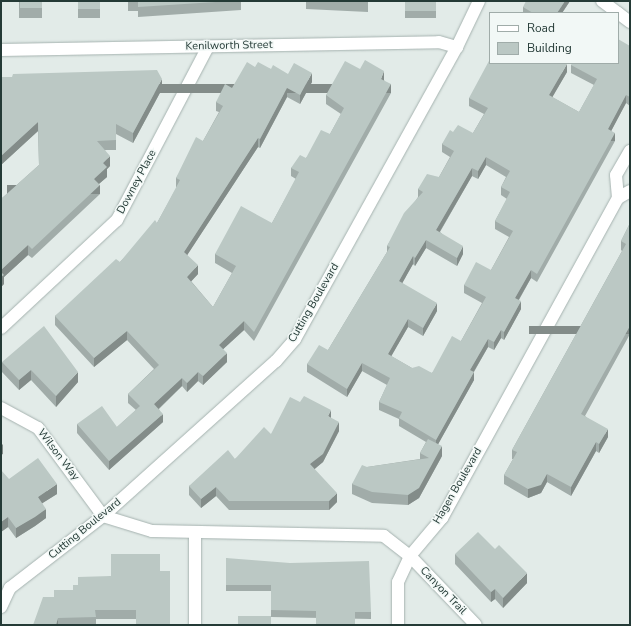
<!DOCTYPE html>
<style>
body{margin:0}
#map{position:relative;width:631px;height:626px;overflow:hidden;background:#e2ebe8;font-family:"Nunito Sans",sans-serif}
div>[style]{position:absolute}
.roads{filter:drop-shadow(0 0 1px #a5b2af) drop-shadow(0 0 1px #a5b2af)}
.minor>*{height:12px;margin:-6px;padding:0 6px;transform-origin:6px;border-radius:6px;background:#fff}
.tertiary>*{height:12px;margin:-6px;padding:0 6px;transform-origin:6px;border-radius:6px;background:#fff}
.wall>*{inset:0;background:#a1aca9;transform-origin:0 0}
.shaded-wall>*{inset:0;background:#838c89;transform-origin:0 0}
.building>*{inset:0;background:#bbc8c4;transform-origin:0 0}
span{translate:-50% -50%;white-space:nowrap;text-align:center;line-height:1.15;-webkit-text-stroke:3px #f2f8f6;paint-order:stroke}
.street-label{font-size:11px;color:#243a36}
.frame{position:absolute;inset:0;border:2px solid #243a36;pointer-events:none}
.legend{position:absolute;left:489px;top:12px;width:130px;height:52px;box-sizing:border-box;background:#f2f8f6;border:1px solid #a0aca9;margin:0;padding:5px 7px;list-style:none;font-size:12px;color:#243a36}
.legend li{display:flex;align-items:center;gap:8px;height:20px}
.legend b{width:20px;border:1px solid #a0aca9}
</style>
<div id="map">
<div class="roads">
<div class="minor">
<i style="left:602px;top:1px;width:20px;rotate:37deg"></i>
<i style="left:618px;top:13px;width:15px;rotate:37deg"></i>
<i style="left:1px;top:50px;width:438px;rotate:-1deg"></i>
<i style="left:439px;top:42px;width:19px;rotate:16deg"></i>
<i style="left:618px;top:198px;width:23px;rotate:-95deg"></i>
<i style="left:616px;top:175px;width:28px;rotate:-60deg"></i>
<i style="left:1px;top:328px;width:158px;rotate:-43deg"></i>
<i style="left:117px;top:220px;width:195px;rotate:-62.3deg"></i>
<i style="left:1px;top:408px;width:42px;rotate:28.4deg"></i>
<i style="left:38px;top:428px;width:109px;rotate:53.5deg"></i>
<i style="left:103px;top:516px;width:51px;rotate:17deg"></i>
<i style="left:152px;top:531px;width:232px;rotate:1.2deg"></i>
<i style="left:384px;top:536px;width:33px;rotate:38deg"></i>
<i style="left:410px;top:556px;width:50px;rotate:-49.9deg"></i>
<i style="left:442px;top:518px;width:365px;rotate:-61.2deg"></i>
<i style="left:618px;top:198px;width:14px;rotate:-30deg"></i>
<i style="left:195px;top:533px;width:92px;rotate:90deg"></i>
<i style="left:398px;top:625px;width:43px;rotate:-90deg"></i>
<i style="left:398px;top:582px;width:29px;rotate:-65deg"></i>
<i style="left:410px;top:556px;width:95px;rotate:46.3deg"></i>
</div>
<div class="tertiary">
<i style="left:1px;top:607px;width:21px;rotate:-65deg"></i>
<i style="left:10px;top:588px;width:118px;rotate:-37.7deg"></i>
<i style="left:103px;top:516px;width:232px;rotate:-41.9deg"></i>
<i style="left:276px;top:361px;width:29px;rotate:-49deg"></i>
<i style="left:295px;top:339px;width:334px;rotate:-61deg"></i>
<i style="left:457px;top:47px;width:51px;rotate:-64.4deg"></i>
</div>
</div>
<div class="wall">
<i style="left:19px;top:1px;width:23px;height:17px"></i>
<i style="left:78px;top:1px;width:22px;height:17px"></i>
<i style="clip-path:polygon(128px 1px,241px 1px,241px 10px,138px 17px,138px 11px,128px 11px)"></i>
<i style="clip-path:polygon(266px 1px,302px 1px,266px 2px)"></i>
<i style="clip-path:polygon(306px 1px,368px 1px,368px 12px,306px 9px)"></i>
<i style="left:405px;top:1px;width:31px;height:17px"></i>
<i style="clip-path:polygon(570px 1px,562px 13px,523px 13px,523px 7px)"></i>
<i style="clip-path:polygon(evenodd,630px 46px,630px 106px,626px 103px,611px 131px,615px 141px,537px 282px,531px 278px,519px 300px,521px 309px,504px 340px,501px 338px,494px 350px,488px 347px,474px 372px,474px 380px,438px 444px,442px 456px,419px 498px,408px 505px,372px 503px,352px 494px,352px 484px,367px 467px,420px 459px,420px 453px,426px 442px,399px 426px,399px 419px,379px 410px,379px 402px,387px 385px,362px 371px,347px 397px,307px 372px,307px 364px,328px 350px,387px 252px,387px 246px,418px 197px,418px 189px,439px 177px,450px 157px,442px 152px,442px 144px,453px 132px,473px 133px,484px 114px,469px 106px,469px 98px,567px 72px,552px 97px,579px 112px,594px 85px,571px 73px,571px 65px,630px 46px,486px 165px,506px 177px,501px 187px,501px 195px,507px 199px,495px 221px,495px 229px,509px 237px,491px 270px,464px 285px,464px 293px,482px 303px,461px 341px,432px 373px,412px 368px,391px 356px,408px 327px,423px 336px,437px 311px,402px 283px,413px 264px,415px 266px,426px 248px,457px 266px,463px 254px,440px 232px,472px 176px,478px 179px,486px 165px)"></i>
<i style="clip-path:polygon(255px 67px,271px 69px,312px 82px,300px 104px,287px 97px,260px 148px,258px 147px,187px 255px,198px 274px,191px 281px,213px 307px,232px 273px,215px 263px,215px 254px,272px 223px,296px 179px,291px 176px,291px 168px,306px 158px,330px 134px,341px 114px,326px 104px,326px 95px,360px 69px,384px 80px,391px 93px,254px 341px,244px 330px,223px 349px,227px 362px,203px 385px,198px 381px,187px 392px,182px 386px,159px 409px,163px 422px,109px 470px,77px 433px,77px 424px,117px 427px,136px 410px,128px 403px,128px 394px,154px 369px,127px 340px,94px 367px,55px 325px,55px 316px,120px 262px,157px 223px,177px 187px,176px 187px,176px 178px,203px 141px,219px 112px,216px 111px,216px 102px,232px 88px)"></i>
<i style="clip-path:polygon(1px 78px,162px 89px,133px 143px,116px 134px,116px 150px,105px 150px,110px 166px,107px 169px,107px 177px,99px 184px,100px 194px,32px 258px,28px 255px,4px 277px,4px 284px,1px 287px,1px 199px,39px 165px,38px 131px,1px 165px)"></i>
<i style="clip-path:polygon(630px 223px,630px 334px,585px 416px,608px 437px,599px 453px,596px 451px,571px 496px,547px 482px,541px 493px,528px 498px,504px 484px,504px 475px,513px 459px,512px 459px,512px 450px,622px 251px,621px 250px,621px 241px)"></i>
<i style="clip-path:polygon(2px 362px,78px 382px,56px 407px,31px 380px,19px 390px,2px 372px)"></i>
<i style="clip-path:polygon(331px 418px,339px 431px,323px 462px,314px 469px,337px 502px,329px 510px,229px 510px,216px 496px,201px 508px,189px 495px,189px 486px,235px 459px,271px 434px)"></i>
<i style="clip-path:polygon(9px 479px,57px 494px,42px 503px,46px 518px,35px 526px,16px 538px,8px 527px,1px 532px)"></i>
<i style="clip-path:polygon(160px 554px,136px 619px,96px 619px,96px 625px,33px 625px,54px 597px,73px 590px,78px 585px,111px 576px)"></i>
<i style="clip-path:polygon(455px 554px,527px 583px,503px 608px,495px 599px,491px 602px,455px 564px)"></i>
<i style="clip-path:polygon(226px 558px,371px 612px,371px 619px,271px 617px,271px 591px,226px 591px)"></i>
</div>
<div class="shaded-wall">
<i style="clip-path:polygon(565px 1px,570px 1px,562px 13px,557px 13px)"></i>
<i style="clip-path:polygon(567px 64px,567px 72px,549px 103px,549px 95px)"></i>
<i style="clip-path:polygon(384px 71px,384px 80px,381px 87px,381px 79px)"></i>
<i style="clip-path:polygon(312px 73px,312px 82px,300px 104px,300px 95px)"></i>
<i style="clip-path:polygon(162px 79px,162px 89px,133px 143px,133px 133px)"></i>
<i style="left:391px;top:84px;width:9px;height:283px;rotate:90deg"></i>
<i style="clip-path:polygon(287px 88px,287px 97px,260px 148px,260px 139px)"></i>
<i style="clip-path:polygon(626px 95px,626px 103px,608px 137px,608px 129px)"></i>
<i style="clip-path:polygon(38px 122px,38px 131px,1px 165px,1px 156px)"></i>
<i style="left:615px;top:133px;width:8px;height:161px;rotate:90deg"></i>
<i style="clip-path:polygon(258px 138px,258px 147px,184px 260px,184px 252px)"></i>
<i style="clip-path:polygon(110px 156px,110px 166px,107px 169px,107px 177px,94px 188px,94px 179px,103px 163px)"></i>
<i style="clip-path:polygon(486px 157px,486px 165px,478px 179px,478px 171px)"></i>
<i style="clip-path:polygon(472px 168px,472px 176px,436px 238px,436px 230px)"></i>
<i style="left:100px;top:185px;width:9px;height:93px;rotate:90deg"></i>
<i style="clip-path:polygon(426px 240px,426px 248px,415px 266px,415px 258px)"></i>
<i style="clip-path:polygon(28px 245px,28px 255px,4px 277px,4px 284px,1px 287px,1px 270px)"></i>
<i style="clip-path:polygon(463px 246px,463px 254px,457px 266px,457px 258px)"></i>
<i style="clip-path:polygon(413px 256px,413px 264px,399px 289px,399px 281px)"></i>
<i style="clip-path:polygon(198px 265px,198px 274px,187px 286px,187px 277px)"></i>
<i style="clip-path:polygon(531px 270px,531px 278px,515px 306px,515px 298px)"></i>
<i style="clip-path:polygon(521px 301px,521px 309px,504px 340px,504px 332px)"></i>
<i style="clip-path:polygon(437px 303px,437px 311px,423px 336px,423px 328px)"></i>
<i style="clip-path:polygon(408px 319px,408px 327px,388px 362px,388px 354px)"></i>
<i style="clip-path:polygon(244px 321px,244px 330px,219px 353px,219px 345px)"></i>
<i style="left:630px;top:326px;width:8px;height:101px;rotate:90deg"></i>
<i style="clip-path:polygon(501px 330px,501px 338px,494px 350px,494px 342px)"></i>
<i style="clip-path:polygon(127px 331px,127px 340px,94px 367px,94px 358px)"></i>
<i style="clip-path:polygon(488px 339px,488px 347px,470px 378px,470px 370px)"></i>
<i style="clip-path:polygon(227px 353px,227px 362px,203px 385px,203px 376px)"></i>
<i style="clip-path:polygon(362px 363px,362px 371px,347px 397px,347px 389px)"></i>
<i style="clip-path:polygon(31px 370px,31px 380px,19px 390px,19px 380px)"></i>
<i style="clip-path:polygon(78px 372px,78px 382px,56px 407px,56px 396px)"></i>
<i style="clip-path:polygon(198px 372px,198px 381px,187px 392px,187px 383px)"></i>
<i style="clip-path:polygon(474px 372px,474px 380px,436px 448px,436px 440px)"></i>
<i style="clip-path:polygon(182px 378px,182px 386px,154px 413px,154px 404px)"></i>
<i style="clip-path:polygon(331px 410px,331px 419px,328px 416px)"></i>
<i style="clip-path:polygon(163px 414px,163px 422px,109px 470px,109px 461px)"></i>
<i style="clip-path:polygon(339px 422px,339px 431px,323px 462px,310px 473px,310px 464px)"></i>
<i style="clip-path:polygon(608px 429px,608px 437px,599px 453px,599px 444px)"></i>
<i style="clip-path:polygon(596px 442px,596px 451px,571px 496px,571px 487px)"></i>
<i style="clip-path:polygon(3px 444px,3px 454px,1px 455px,1px 446px)"></i>
<i style="clip-path:polygon(442px 446px,442px 456px,419px 498px,408px 505px,408px 495px)"></i>
<i style="clip-path:polygon(547px 474px,547px 482px,541px 493px,528px 498px,528px 489px)"></i>
<i style="clip-path:polygon(57px 484px,57px 494px,38px 506px,38px 497px)"></i>
<i style="clip-path:polygon(216px 487px,216px 496px,201px 508px,201px 499px)"></i>
<i style="clip-path:polygon(337px 493px,337px 502px,329px 510px,329px 501px)"></i>
<i style="clip-path:polygon(46px 509px,46px 518px,35px 526px,16px 538px,16px 528px)"></i>
<i style="clip-path:polygon(8px 517px,8px 527px,1px 532px,1px 522px)"></i>
<i style="clip-path:polygon(527px 573px,527px 583px,503px 608px,503px 598px)"></i>
<i style="clip-path:polygon(495px 589px,495px 599px,491px 602px,491px 592px)"></i>
<i style="clip-path:polygon(58px 618px,58px 625px,56px 625px)"></i>
</div>
<div class="building">
<i style="left:20px;top:1px;width:22px;height:7px"></i>
<i style="left:78px;top:1px;width:22px;height:8px"></i>
<i style="clip-path:polygon(128px 1px,231px 1px,138px 7px,138px 1px,128px 2px)"></i>
<i style="left:405px;top:1px;width:31px;height:10px"></i>
<i style="clip-path:polygon(526px 1px,565px 1px,557px 13px,533px 13px,523px 7px)"></i>
<i style="clip-path:polygon(evenodd,618px 39px,630px 46px,630px 97px,626px 95px,608px 129px,615px 133px,537px 274px,531px 270px,515px 298px,521px 301px,504px 332px,501px 330px,494px 342px,488px 339px,470px 370px,474px 372px,436px 440px,399px 418px,402px 412px,379px 402px,390px 378px,362px 363px,347px 389px,307px 364px,319px 345px,328px 350px,390px 247px,387px 246px,404px 213px,423px 192px,418px 189px,427px 174px,439px 177px,454px 151px,442px 144px,450px 130px,453px 132px,458px 125px,473px 133px,488px 108px,469px 98px,490px 59px,490px 63px,565px 63px,567px 64px,549px 95px,579px 112px,597px 79px,571px 65px,572px 63px,618px 63px,618px 39px,486px 157px,510px 171px,501px 187px,510px 192px,495px 221px,513px 231px,491px 270px,476px 262px,464px 285px,486px 297px,461px 341px,452px 336px,432px 373px,419px 366px,412px 368px,388px 354px,408px 319px,423px 328px,437px 303px,399px 281px,413px 256px,415px 258px,426px 240px,457px 258px,463px 246px,436px 230px,472px 168px,478px 171px,486px 157px)"></i>
<i style="clip-path:polygon(365px 60px,384px 71px,381px 79px,391px 84px,254px 332px,244px 321px,219px 345px,227px 353px,203px 376px,198px 372px,187px 383px,182px 378px,154px 404px,163px 414px,109px 461px,77px 424px,102px 406px,117px 427px,140px 406px,128px 394px,159px 365px,127px 331px,94px 358px,55px 316px,116px 259px,120px 262px,155px 220px,157px 223px,180px 180px,176px 178px,196px 137px,203px 141px,223px 106px,216px 102px,225px 84px,232px 88px,247px 62px,255px 67px,258px 62px,271px 69px,273px 65px,288px 74px,294px 63px,312px 73px,300px 95px,287px 88px,260px 139px,258px 138px,184px 252px,198px 265px,187px 277px,213px 307px,236px 266px,215px 254px,241px 206px,272px 223px,299px 172px,291px 168px,300px 155px,306px 158px,321px 130px,330px 134px,344px 108px,326px 95px,345px 61px,360px 69px)"></i>
<i style="clip-path:polygon(157px 70px,162px 79px,133px 133px,116px 124px,116px 140px,97px 141px,110px 156px,103px 163px,107px 167px,94px 179px,100px 185px,32px 249px,28px 245px,1px 270px,1px 199px,39px 165px,38px 122px,1px 156px,1px 78px,2px 77px,12px 77px,13px 74px)"></i>
<i style="clip-path:polygon(630px 223px,630px 326px,581px 414px,608px 429px,599px 444px,596px 442px,571px 487px,547px 474px,541px 485px,528px 489px,504px 475px,517px 452px,512px 450px,626px 244px,621px 241px)"></i>
<i style="clip-path:polygon(1px 272px,4px 275px,1px 277px)"></i>
<i style="clip-path:polygon(44px 326px,78px 372px,56px 396px,31px 370px,19px 380px,2px 362px)"></i>
<i style="clip-path:polygon(304px 396px,331px 410px,328px 416px,339px 422px,323px 454px,310px 464px,337px 493px,329px 501px,229px 501px,216px 487px,201px 499px,189px 486px,228px 450px,235px 459px,264px 427px,271px 434px,290px 397px,300px 402px)"></i>
<i style="clip-path:polygon(428px 439px,442px 446px,419px 488px,408px 495px,372px 492px,352px 484px,362px 465px,367px 467px,429px 458px,420px 453px)"></i>
<i style="clip-path:polygon(38px 458px,57px 484px,38px 497px,46px 509px,35px 517px,16px 528px,8px 517px,1px 522px,1px 470px,9px 479px)"></i>
<i style="clip-path:polygon(478px 532px,495px 549px,499px 545px,527px 573px,503px 598px,495px 589px,491px 592px,455px 554px)"></i>
<i style="clip-path:polygon(111px 554px,160px 554px,160px 571px,170px 571px,170px 625px,136px 625px,136px 610px,95px 610px,96px 617px,58px 618px,56px 625px,33px 625px,43px 597px,54px 597px,54px 590px,73px 590px,73px 585px,78px 585px,78px 577px,111px 576px)"></i>
<i style="clip-path:polygon(226px 558px,290px 563px,369px 561px,371px 612px,355px 612px,355px 625px,316px 625px,316px 611px,271px 610px,271px 585px,226px 585px)"></i>
<i style="left:238px;top:616px;width:33px;height:9px"></i>
</div>
<div class="street-label">
<span style="left:229px;top:46px;rotate:-1deg">Kenilworth Street</span>
<span style="left:137px;top:182px;rotate:-62deg">Downey Place</span>
<span style="left:314px;top:303px;rotate:-60deg">Cutting Boulevard</span>
<span style="left:58px;top:455px;rotate:53deg">Wilson Way</span>
<span style="left:458px;top:486px;rotate:-60deg">Hagen Boulevard</span>
<span style="left:85px;top:529px;rotate:-39deg">Cutting Boulevard</span>
<span style="left:443px;top:591px;rotate:46deg">Canyon Trail</span>
</div>
<div class="frame"></div>
<ul class="legend">
<li><b style="height:5px;background:#fff"></b>Road</li>
<li><b style="height:11px;background:#bbc8c4"></b>Building</li>
</ul>
</div>
